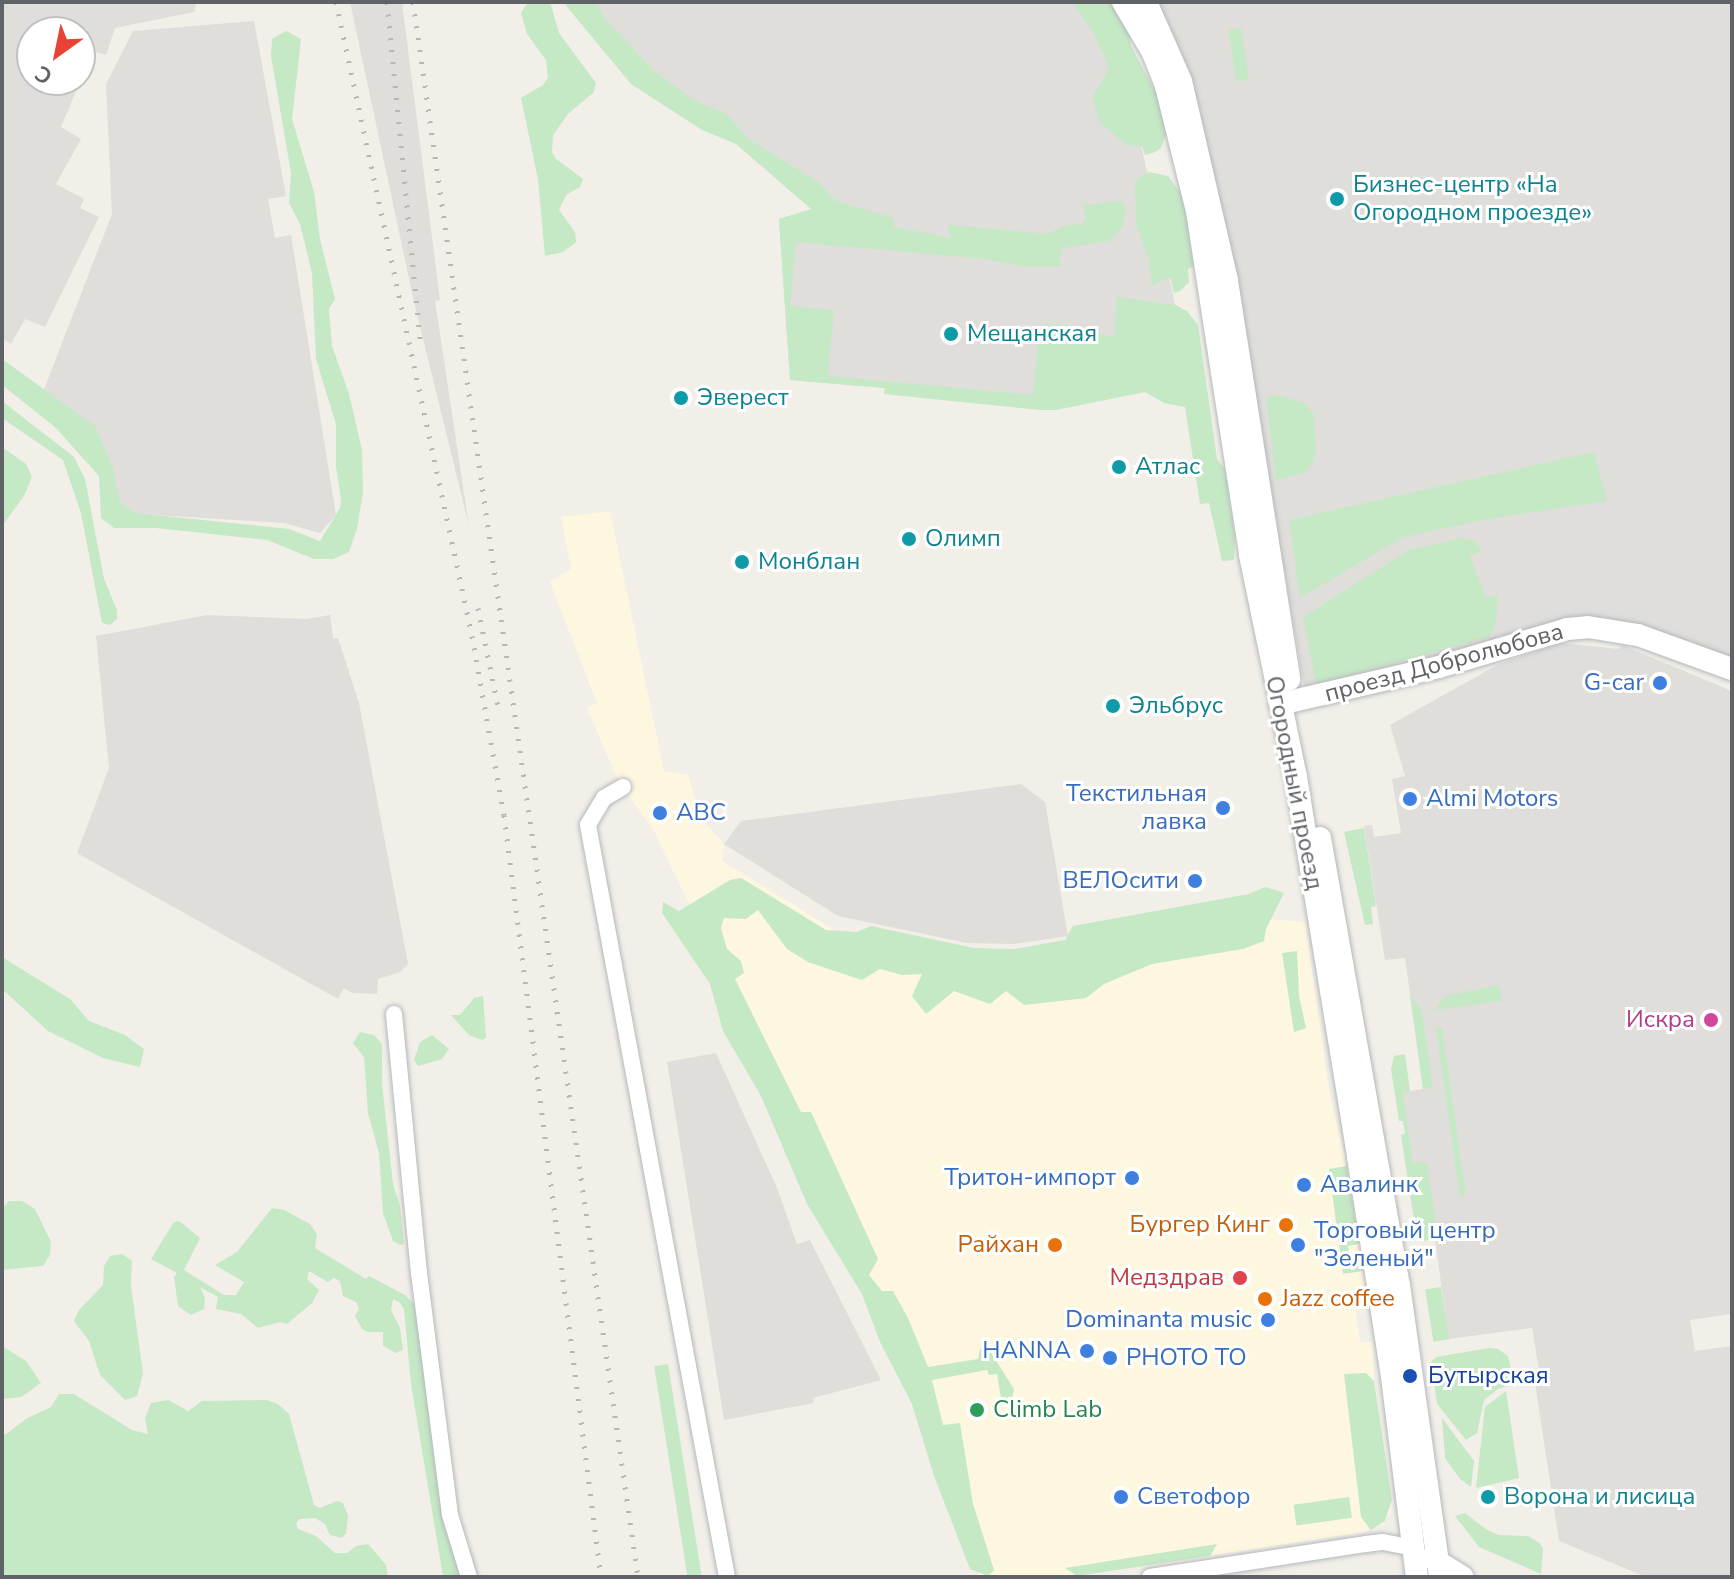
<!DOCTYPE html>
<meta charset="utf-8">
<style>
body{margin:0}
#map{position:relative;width:1734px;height:1579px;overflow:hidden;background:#f1efe8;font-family:"Nunito Sans",sans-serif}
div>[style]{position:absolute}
.commercial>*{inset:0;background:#fef7e0}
.industrial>*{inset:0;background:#e0deda}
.green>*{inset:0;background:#c5e8c5;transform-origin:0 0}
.roads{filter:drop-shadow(0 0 2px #b5b8bc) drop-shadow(0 0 2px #b5b8bc)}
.street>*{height:16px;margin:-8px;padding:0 8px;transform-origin:8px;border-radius:8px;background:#fff}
.secondary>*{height:22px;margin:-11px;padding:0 11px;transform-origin:11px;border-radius:11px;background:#fff}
.rail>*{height:5px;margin-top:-2.5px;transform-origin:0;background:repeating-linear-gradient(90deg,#b6b7b8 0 2px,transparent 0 12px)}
.dots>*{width:22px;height:22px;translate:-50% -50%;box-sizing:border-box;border:4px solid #fff;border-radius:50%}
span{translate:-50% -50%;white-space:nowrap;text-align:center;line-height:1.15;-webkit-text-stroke:6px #fff;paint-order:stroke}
.culture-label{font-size:24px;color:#0d838f}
.left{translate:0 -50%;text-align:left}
.street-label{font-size:24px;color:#5f6368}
.shop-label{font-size:24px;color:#366cbe}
.right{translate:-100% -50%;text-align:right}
.hotel-label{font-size:24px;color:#b23c85}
.food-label{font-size:24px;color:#c56008}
.health-label{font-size:24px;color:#be3a42}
.transit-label{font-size:24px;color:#164399}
.leisure-label{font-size:24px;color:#27864d}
.frame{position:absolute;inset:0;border:4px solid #5f6368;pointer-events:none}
.north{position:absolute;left:16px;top:16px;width:80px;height:80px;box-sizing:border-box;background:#fff;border:2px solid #bfc1c3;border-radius:50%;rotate:213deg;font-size:22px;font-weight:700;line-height:32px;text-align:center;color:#5f6368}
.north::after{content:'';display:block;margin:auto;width:28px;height:36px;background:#ea4335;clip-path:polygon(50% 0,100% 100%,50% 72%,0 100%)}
</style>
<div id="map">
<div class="commercial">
<i style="clip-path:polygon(610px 511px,664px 771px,688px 775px,700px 817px,724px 844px,722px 861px,836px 931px,937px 959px,1256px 918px,1305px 922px,1330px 1096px,1351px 1182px,1363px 1271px,1366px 1290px,1353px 1292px,1360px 1342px,1372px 1342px,1373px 1346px,1374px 1382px,1392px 1500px,1390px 1513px,1383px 1524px,1364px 1532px,1073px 1577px,980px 1577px,959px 1494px,880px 1303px,654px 831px,619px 782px,587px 708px,597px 703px,550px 582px,571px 569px,561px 517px)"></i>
</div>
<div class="industrial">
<i style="clip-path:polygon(evenodd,2px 2px,196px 2px,194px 12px,115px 28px,106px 55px,93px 51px,61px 127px,81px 139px,56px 184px,84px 199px,80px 208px,99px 217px,45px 327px,25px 319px,11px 344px,2px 338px,2px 2px,80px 32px,80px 80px,32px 80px,32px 32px,80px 32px)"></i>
<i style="clip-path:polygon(350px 2px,402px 2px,440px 300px,435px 301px,469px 526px,414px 302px)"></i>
<i style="clip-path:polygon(566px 2px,1092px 2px,1125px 69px,1189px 370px,1058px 403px,790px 380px,779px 219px,829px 205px,779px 178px)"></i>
<i style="clip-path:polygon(1156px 2px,1732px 2px,1732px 658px,1641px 626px,1588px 618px,1319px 690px,1304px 685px,1230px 255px)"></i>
<i style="clip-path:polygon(254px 21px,286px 196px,268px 199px,275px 238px,291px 235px,336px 515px,320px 533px,284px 523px,123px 513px,94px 426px,41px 397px,112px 214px,106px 84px,133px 31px)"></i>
<i style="clip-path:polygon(207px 615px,307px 619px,330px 615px,333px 639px,338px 638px,359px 703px,408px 964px,400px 972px,378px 979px,377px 994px,352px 993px,344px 988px,338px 999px,77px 853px,109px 768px,96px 636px)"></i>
<i style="clip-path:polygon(1561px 643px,1619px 649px,1622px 645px,1732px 691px,1732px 1314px,1690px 1320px,1695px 1351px,1732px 1346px,1732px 1577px,1646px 1577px,1559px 1541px,1535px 1383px,1541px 1382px,1532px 1328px,1449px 1339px,1433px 1226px,1421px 1228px,1403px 1092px,1423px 1089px,1410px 994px,1405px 958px,1385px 960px,1364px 826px,1372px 825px,1374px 837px,1401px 833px,1392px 779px,1405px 776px,1390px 725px,1499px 664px)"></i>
<i style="clip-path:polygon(1021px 784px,1045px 802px,1068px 936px,1014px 944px,967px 943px,838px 916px,724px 844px,741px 821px)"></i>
<i style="clip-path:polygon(716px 1053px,777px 1188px,797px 1244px,810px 1240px,881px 1380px,813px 1398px,814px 1403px,724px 1420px,667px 1062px)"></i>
</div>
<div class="green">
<i style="clip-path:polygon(528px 2px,550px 2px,559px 33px,596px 83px,594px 92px,568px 114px,553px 135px,552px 152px,556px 159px,583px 179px,580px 187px,566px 195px,559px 210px,575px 232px,576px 242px,563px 252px,545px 256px,538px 179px,521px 98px,543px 85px,548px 78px,546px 60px,527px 34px,521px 13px)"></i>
<i style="clip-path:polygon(563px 2px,597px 2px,603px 17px,655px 72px,695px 101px,727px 114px,748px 139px,817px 181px,836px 201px,893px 218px,894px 227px,951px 238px,948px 225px,1048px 234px,1063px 226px,1081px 224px,1086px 218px,1083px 205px,1123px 201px,1126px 209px,1123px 226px,1109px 241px,1063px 248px,1059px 260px,1063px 264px,1059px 267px,1024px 267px,986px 259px,796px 242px,790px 306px,834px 310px,828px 376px,1033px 395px,1039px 333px,1044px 325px,1069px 325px,1069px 329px,1115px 337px,1116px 297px,1176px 305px,1187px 311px,1198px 325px,1217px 459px,1225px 470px,1235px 537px,1234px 560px,1222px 561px,1209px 503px,1200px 504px,1185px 407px,1164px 403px,1145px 392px,1056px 410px,1041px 410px,884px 394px,885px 388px,790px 380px,779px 219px,811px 209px,736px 144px,702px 130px,631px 84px)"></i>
<i style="clip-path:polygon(1072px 2px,1110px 2px,1128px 21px,1131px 46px,1167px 114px,1166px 135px,1161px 148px,1155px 152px,1145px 155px,1142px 146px,1126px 145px,1100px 122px,1092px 98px,1108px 70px,1107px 62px,1092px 30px)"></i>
<i style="left:1241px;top:28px;width:52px;height:13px;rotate:81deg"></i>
<i style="clip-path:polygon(286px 31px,301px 39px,292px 119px,314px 192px,320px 239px,335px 299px,329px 309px,332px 346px,349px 394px,362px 450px,363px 493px,357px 528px,349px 552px,333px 559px,314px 559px,267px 540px,156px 528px,114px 528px,101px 518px,99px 476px,55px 427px,2px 385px,2px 359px,95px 426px,113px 468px,120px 503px,135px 513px,289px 529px,320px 541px,340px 508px,341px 500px,336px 466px,336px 424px,316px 359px,312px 273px,300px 224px,289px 203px,291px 173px,271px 56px,272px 39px)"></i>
<i style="clip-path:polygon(1149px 172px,1168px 176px,1184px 198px,1194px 266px,1188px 269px,1189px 282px,1180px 291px,1174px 293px,1170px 277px,1152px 285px,1149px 260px,1136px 224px,1135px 183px,1139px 177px)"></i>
<i style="clip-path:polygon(1279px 395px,1306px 404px,1314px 415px,1316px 450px,1313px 463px,1304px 473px,1276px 480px,1266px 397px)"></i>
<i style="clip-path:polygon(2px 401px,74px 457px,85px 479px,104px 579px,117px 610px,117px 619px,110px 625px,102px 623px,81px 513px,63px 460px,2px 418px)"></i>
<i style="clip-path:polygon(2px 447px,26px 464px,32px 477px,24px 496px,2px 526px)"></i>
<i style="clip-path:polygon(1594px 452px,1607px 501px,1488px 519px,1403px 537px,1300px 598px,1289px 520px)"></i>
<i style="clip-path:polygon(1462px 538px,1474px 541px,1482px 551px,1470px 556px,1486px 598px,1498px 594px,1496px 623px,1489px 637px,1316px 684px,1303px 617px,1409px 550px)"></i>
<i style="clip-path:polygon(1364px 828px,1376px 906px,1371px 907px,1373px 924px,1365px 925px,1344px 832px)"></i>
<i style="clip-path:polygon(741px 878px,826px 930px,857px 932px,871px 926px,974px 948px,1015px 949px,1065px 940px,1073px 926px,1249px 894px,1265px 887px,1284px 893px,1266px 929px,1264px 941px,1243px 949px,1152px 964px,1104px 984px,1086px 998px,1024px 1005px,1006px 991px,990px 1004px,954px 991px,926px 1014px,912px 996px,922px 974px,902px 975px,880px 969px,862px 980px,808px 962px,787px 949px,758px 910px,746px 919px,724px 918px,721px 928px,727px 949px,741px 961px,744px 973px,735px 979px,801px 1112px,811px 1112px,878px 1259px,869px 1275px,882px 1291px,893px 1291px,908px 1318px,928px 1367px,978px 1359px,980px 1349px,988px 1348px,1014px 1389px,1012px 1399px,1001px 1398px,997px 1374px,989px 1375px,987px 1370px,932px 1380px,943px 1425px,960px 1423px,973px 1504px,994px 1570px,988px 1576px,970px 1569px,934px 1476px,912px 1404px,880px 1342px,862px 1294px,807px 1204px,761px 1096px,723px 1031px,710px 984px,662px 913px,663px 902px,679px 911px,730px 880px)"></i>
<i style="clip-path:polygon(1297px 951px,1299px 996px,1306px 1028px,1294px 1032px,1282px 953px)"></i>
<i style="clip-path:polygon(2px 957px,70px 999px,89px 1021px,125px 1035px,144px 1049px,140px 1067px,103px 1058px,48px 1031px,2px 989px)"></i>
<i style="clip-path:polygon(1499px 985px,1502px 1001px,1435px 1010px,1445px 996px)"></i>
<i style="clip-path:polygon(1410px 994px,1422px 1012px,1433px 1088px,1423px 1089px)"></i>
<i style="clip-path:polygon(483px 996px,486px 1038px,482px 1040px,469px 1035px,451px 1015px,460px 1015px,474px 998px)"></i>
<i style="left:1442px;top:1027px;width:170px;height:6px;rotate:82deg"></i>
<i style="clip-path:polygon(360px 1032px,374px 1035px,382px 1044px,382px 1084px,393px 1184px,400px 1206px,404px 1244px,400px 1245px,393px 1241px,383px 1213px,379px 1153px,368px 1113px,364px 1057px,353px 1043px)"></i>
<i style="clip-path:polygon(432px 1035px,449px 1049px,442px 1059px,418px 1066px,414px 1060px,420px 1042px)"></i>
<i style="clip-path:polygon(1405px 1054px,1410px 1091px,1403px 1092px,1413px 1163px,1427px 1162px,1436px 1225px,1433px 1226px,1435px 1240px,1421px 1241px,1417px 1240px,1401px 1135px,1405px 1134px,1403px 1121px,1399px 1121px,1391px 1069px,1394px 1056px)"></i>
<i style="clip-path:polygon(1347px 1166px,1359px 1244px,1348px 1246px,1350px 1260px,1361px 1259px,1363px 1271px,1343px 1274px,1329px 1169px)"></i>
<i style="clip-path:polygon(9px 1201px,22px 1201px,35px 1209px,51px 1242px,50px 1255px,43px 1266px,2px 1270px,2px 1209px)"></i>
<i style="clip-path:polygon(272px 1208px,284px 1210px,310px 1224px,317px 1234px,315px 1248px,366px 1279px,369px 1276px,405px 1295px,417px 1307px,442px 1510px,462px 1577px,443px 1577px,411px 1384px,404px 1309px,399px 1302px,393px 1299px,391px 1310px,400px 1328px,403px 1350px,396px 1353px,383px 1346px,383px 1332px,368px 1332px,362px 1329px,355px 1316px,359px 1309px,356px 1302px,343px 1296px,340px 1281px,334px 1278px,328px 1282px,309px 1271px,307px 1279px,319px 1290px,312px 1303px,287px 1324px,280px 1322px,258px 1328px,241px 1314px,216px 1309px,218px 1297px,200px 1287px,205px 1298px,204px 1309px,191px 1315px,178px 1306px,174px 1277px,177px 1273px,151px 1259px,174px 1222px,179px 1221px,200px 1238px,184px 1270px,224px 1295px,236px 1295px,244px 1282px,215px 1265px,237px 1252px)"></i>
<i style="clip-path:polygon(122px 1254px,132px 1261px,131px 1286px,143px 1374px,137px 1396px,125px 1400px,100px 1375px,89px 1341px,74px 1321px,79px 1310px,103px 1285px,104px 1266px,110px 1256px)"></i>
<i style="left:1441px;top:1287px;width:53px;height:16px;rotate:81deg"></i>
<i style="clip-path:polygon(2px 1346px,26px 1361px,41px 1383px,21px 1397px,2px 1399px)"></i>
<i style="clip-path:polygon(1489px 1348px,1498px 1349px,1508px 1356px,1514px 1384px,1498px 1389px,1484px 1400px,1477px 1433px,1466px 1440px,1437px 1404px,1431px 1362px,1436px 1357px)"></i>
<i style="left:668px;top:1364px;width:216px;height:14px;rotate:81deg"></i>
<i style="clip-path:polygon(1366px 1373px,1374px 1381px,1392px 1500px,1385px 1521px,1371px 1530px,1361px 1517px,1344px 1374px)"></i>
<i style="clip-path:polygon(1506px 1391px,1519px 1478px,1476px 1488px,1485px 1407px)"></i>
<i style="clip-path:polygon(59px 1394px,74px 1394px,132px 1430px,148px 1434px,145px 1418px,151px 1403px,168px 1400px,188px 1411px,202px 1401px,267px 1400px,278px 1404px,289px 1414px,314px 1505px,320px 1508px,337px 1501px,343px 1503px,348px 1516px,346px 1534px,341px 1538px,330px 1535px,325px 1524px,315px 1518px,300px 1519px,296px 1523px,298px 1529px,316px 1536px,335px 1553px,347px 1553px,356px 1546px,368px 1544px,386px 1565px,388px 1577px,2px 1577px,2px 1437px,26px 1419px,51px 1407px)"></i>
<i style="clip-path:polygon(1442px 1418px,1474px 1461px,1471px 1487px,1460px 1479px,1445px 1458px)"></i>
<i style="left:1349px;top:1497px;width:21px;height:56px;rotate:82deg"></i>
<i style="clip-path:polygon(1465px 1513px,1487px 1530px,1499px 1535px,1528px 1536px,1539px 1543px,1543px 1548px,1541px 1574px,1479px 1547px,1455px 1516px)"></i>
<i style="clip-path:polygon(1217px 1544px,1210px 1556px,1077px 1576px,1065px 1568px)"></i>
</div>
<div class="roads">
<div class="street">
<i style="left:623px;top:787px;width:22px;rotate:150deg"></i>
<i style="left:604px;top:798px;width:31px;rotate:121deg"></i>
<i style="left:588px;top:825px;width:765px;rotate:79.53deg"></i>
<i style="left:394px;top:1014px;width:260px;rotate:84.5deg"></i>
<i style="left:419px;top:1273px;width:244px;rotate:82.7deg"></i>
<i style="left:450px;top:1515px;width:65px;rotate:73deg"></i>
<i style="left:1150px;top:1577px;width:219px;rotate:-8.7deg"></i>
<i style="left:1366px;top:1544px;width:17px;rotate:-7deg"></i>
<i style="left:1383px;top:1542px;width:31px;rotate:11deg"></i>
</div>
<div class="secondary">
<i style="left:1123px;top:2px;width:57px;rotate:59.4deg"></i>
<i style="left:1152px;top:51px;width:38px;rotate:68deg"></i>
<i style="left:1166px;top:86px;width:129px;rotate:76.1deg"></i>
<i style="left:1197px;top:211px;width:348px;rotate:81.2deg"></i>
<i style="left:1250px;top:555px;width:227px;rotate:78.3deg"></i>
<i style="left:1296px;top:777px;width:385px;rotate:80.7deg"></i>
<i style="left:1358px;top:1157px;width:223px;rotate:81.2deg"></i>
<i style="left:1392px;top:1377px;width:202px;rotate:82.9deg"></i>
<i style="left:1146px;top:2px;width:86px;rotate:66.1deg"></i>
<i style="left:1181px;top:81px;width:205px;rotate:77deg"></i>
<i style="left:1227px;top:281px;width:403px;rotate:81.1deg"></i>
<i style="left:1280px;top:704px;width:163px;rotate:-13.1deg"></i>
<i style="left:1439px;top:667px;width:134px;rotate:-16.5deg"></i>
<i style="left:1567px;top:629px;width:21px;rotate:-5deg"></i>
<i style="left:1588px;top:627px;width:51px;rotate:9.1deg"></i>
<i style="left:1638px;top:635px;width:100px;rotate:19.9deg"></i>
<i style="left:1320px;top:838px;width:454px;rotate:80deg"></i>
<i style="left:1399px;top:1285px;width:295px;rotate:82deg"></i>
<i style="left:1432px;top:1558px;width:36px;rotate:32deg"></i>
</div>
</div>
<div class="rail">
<i style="left:336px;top:2px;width:648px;rotate:77.89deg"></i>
<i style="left:472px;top:636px;width:182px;rotate:79.9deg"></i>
<i style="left:504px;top:815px;width:768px;rotate:82.75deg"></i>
<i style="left:387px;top:2px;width:347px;rotate:84.4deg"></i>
<i style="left:413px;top:2px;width:1591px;rotate:81.87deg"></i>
<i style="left:478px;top:608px;width:100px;rotate:78.5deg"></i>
</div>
<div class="dots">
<i style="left:1337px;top:199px;background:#0f9aa8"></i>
<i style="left:951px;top:334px;background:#0f9aa8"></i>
<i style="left:681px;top:398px;background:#0f9aa8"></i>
<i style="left:1119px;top:467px;background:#0f9aa8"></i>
<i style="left:909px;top:539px;background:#0f9aa8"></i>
<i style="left:742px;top:562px;background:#0f9aa8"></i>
<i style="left:1660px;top:683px;background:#3f7fe0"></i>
<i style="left:1113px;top:706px;background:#0f9aa8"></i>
<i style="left:1410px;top:799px;background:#3f7fe0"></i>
<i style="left:1223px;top:808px;background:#3f7fe0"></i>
<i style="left:660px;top:813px;background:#3f7fe0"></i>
<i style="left:1195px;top:881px;background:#3f7fe0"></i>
<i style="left:1711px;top:1020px;background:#d1479c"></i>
<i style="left:1132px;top:1178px;background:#3f7fe0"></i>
<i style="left:1304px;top:1185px;background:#3f7fe0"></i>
<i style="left:1286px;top:1225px;background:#e8710a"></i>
<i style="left:1055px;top:1245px;background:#e8710a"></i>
<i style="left:1298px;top:1245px;background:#3f7fe0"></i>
<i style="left:1240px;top:1278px;background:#e0444e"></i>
<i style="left:1265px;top:1299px;background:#e8710a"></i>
<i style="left:1268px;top:1320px;background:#3f7fe0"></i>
<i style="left:1087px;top:1351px;background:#3f7fe0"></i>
<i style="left:1110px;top:1358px;background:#3f7fe0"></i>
<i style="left:1410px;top:1376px;background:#1a4fb4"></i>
<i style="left:977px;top:1410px;background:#2e9e5b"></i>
<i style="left:1121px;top:1497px;background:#3f7fe0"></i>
<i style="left:1488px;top:1497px;background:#0f9aa8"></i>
</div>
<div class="culture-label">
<span class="left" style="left:1353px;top:199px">Бизнес-центр «На<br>Огородном проезде»</span>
<span class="left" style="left:967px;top:334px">Мещанская</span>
<span class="left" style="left:697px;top:398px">Эверест</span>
<span class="left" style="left:1135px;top:467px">Атлас</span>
<span class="left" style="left:925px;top:539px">Олимп</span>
<span class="left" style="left:758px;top:562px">Монблан</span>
<span class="left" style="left:1129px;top:706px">Эльбрус</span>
<span class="left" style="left:1504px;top:1497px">Ворона и лисица</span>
</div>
<div class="street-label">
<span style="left:1444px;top:663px;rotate:-15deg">проезд Добролюбова</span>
<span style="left:1294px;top:783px;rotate:79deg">Огородный проезд</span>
</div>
<div class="shop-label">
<span class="right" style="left:1644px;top:683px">G-car</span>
<span class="right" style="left:1207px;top:808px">Текстильная<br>лавка</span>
<span class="left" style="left:1426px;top:799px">Almi Motors</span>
<span class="left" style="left:676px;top:813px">ABC</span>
<span class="right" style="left:1179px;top:881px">ВЕЛОсити</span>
<span class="right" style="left:1116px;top:1178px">Тритон-импорт</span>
<span class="left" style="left:1320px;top:1185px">Авалинк</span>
<span class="left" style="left:1314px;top:1245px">Торговый центр<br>"Зеленый"</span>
<span class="right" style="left:1252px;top:1320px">Dominanta music</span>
<span class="right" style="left:1071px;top:1351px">HANNA</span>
<span class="left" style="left:1126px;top:1358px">PHOTO TO</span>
<span class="left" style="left:1137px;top:1497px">Светофор</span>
</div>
<div class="hotel-label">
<span class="right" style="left:1695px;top:1020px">Искра</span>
</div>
<div class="food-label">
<span class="right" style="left:1270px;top:1225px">Бургер Кинг</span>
<span class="right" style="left:1039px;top:1245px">Райхан</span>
<span class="left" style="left:1281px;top:1299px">Jazz coffee</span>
</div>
<div class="health-label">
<span class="right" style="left:1224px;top:1278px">Медздрав</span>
</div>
<div class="transit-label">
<span class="left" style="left:1428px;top:1376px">Бутырская</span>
</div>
<div class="leisure-label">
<span class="left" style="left:993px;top:1410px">Climb Lab</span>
</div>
<div class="frame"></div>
<div class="north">С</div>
</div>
